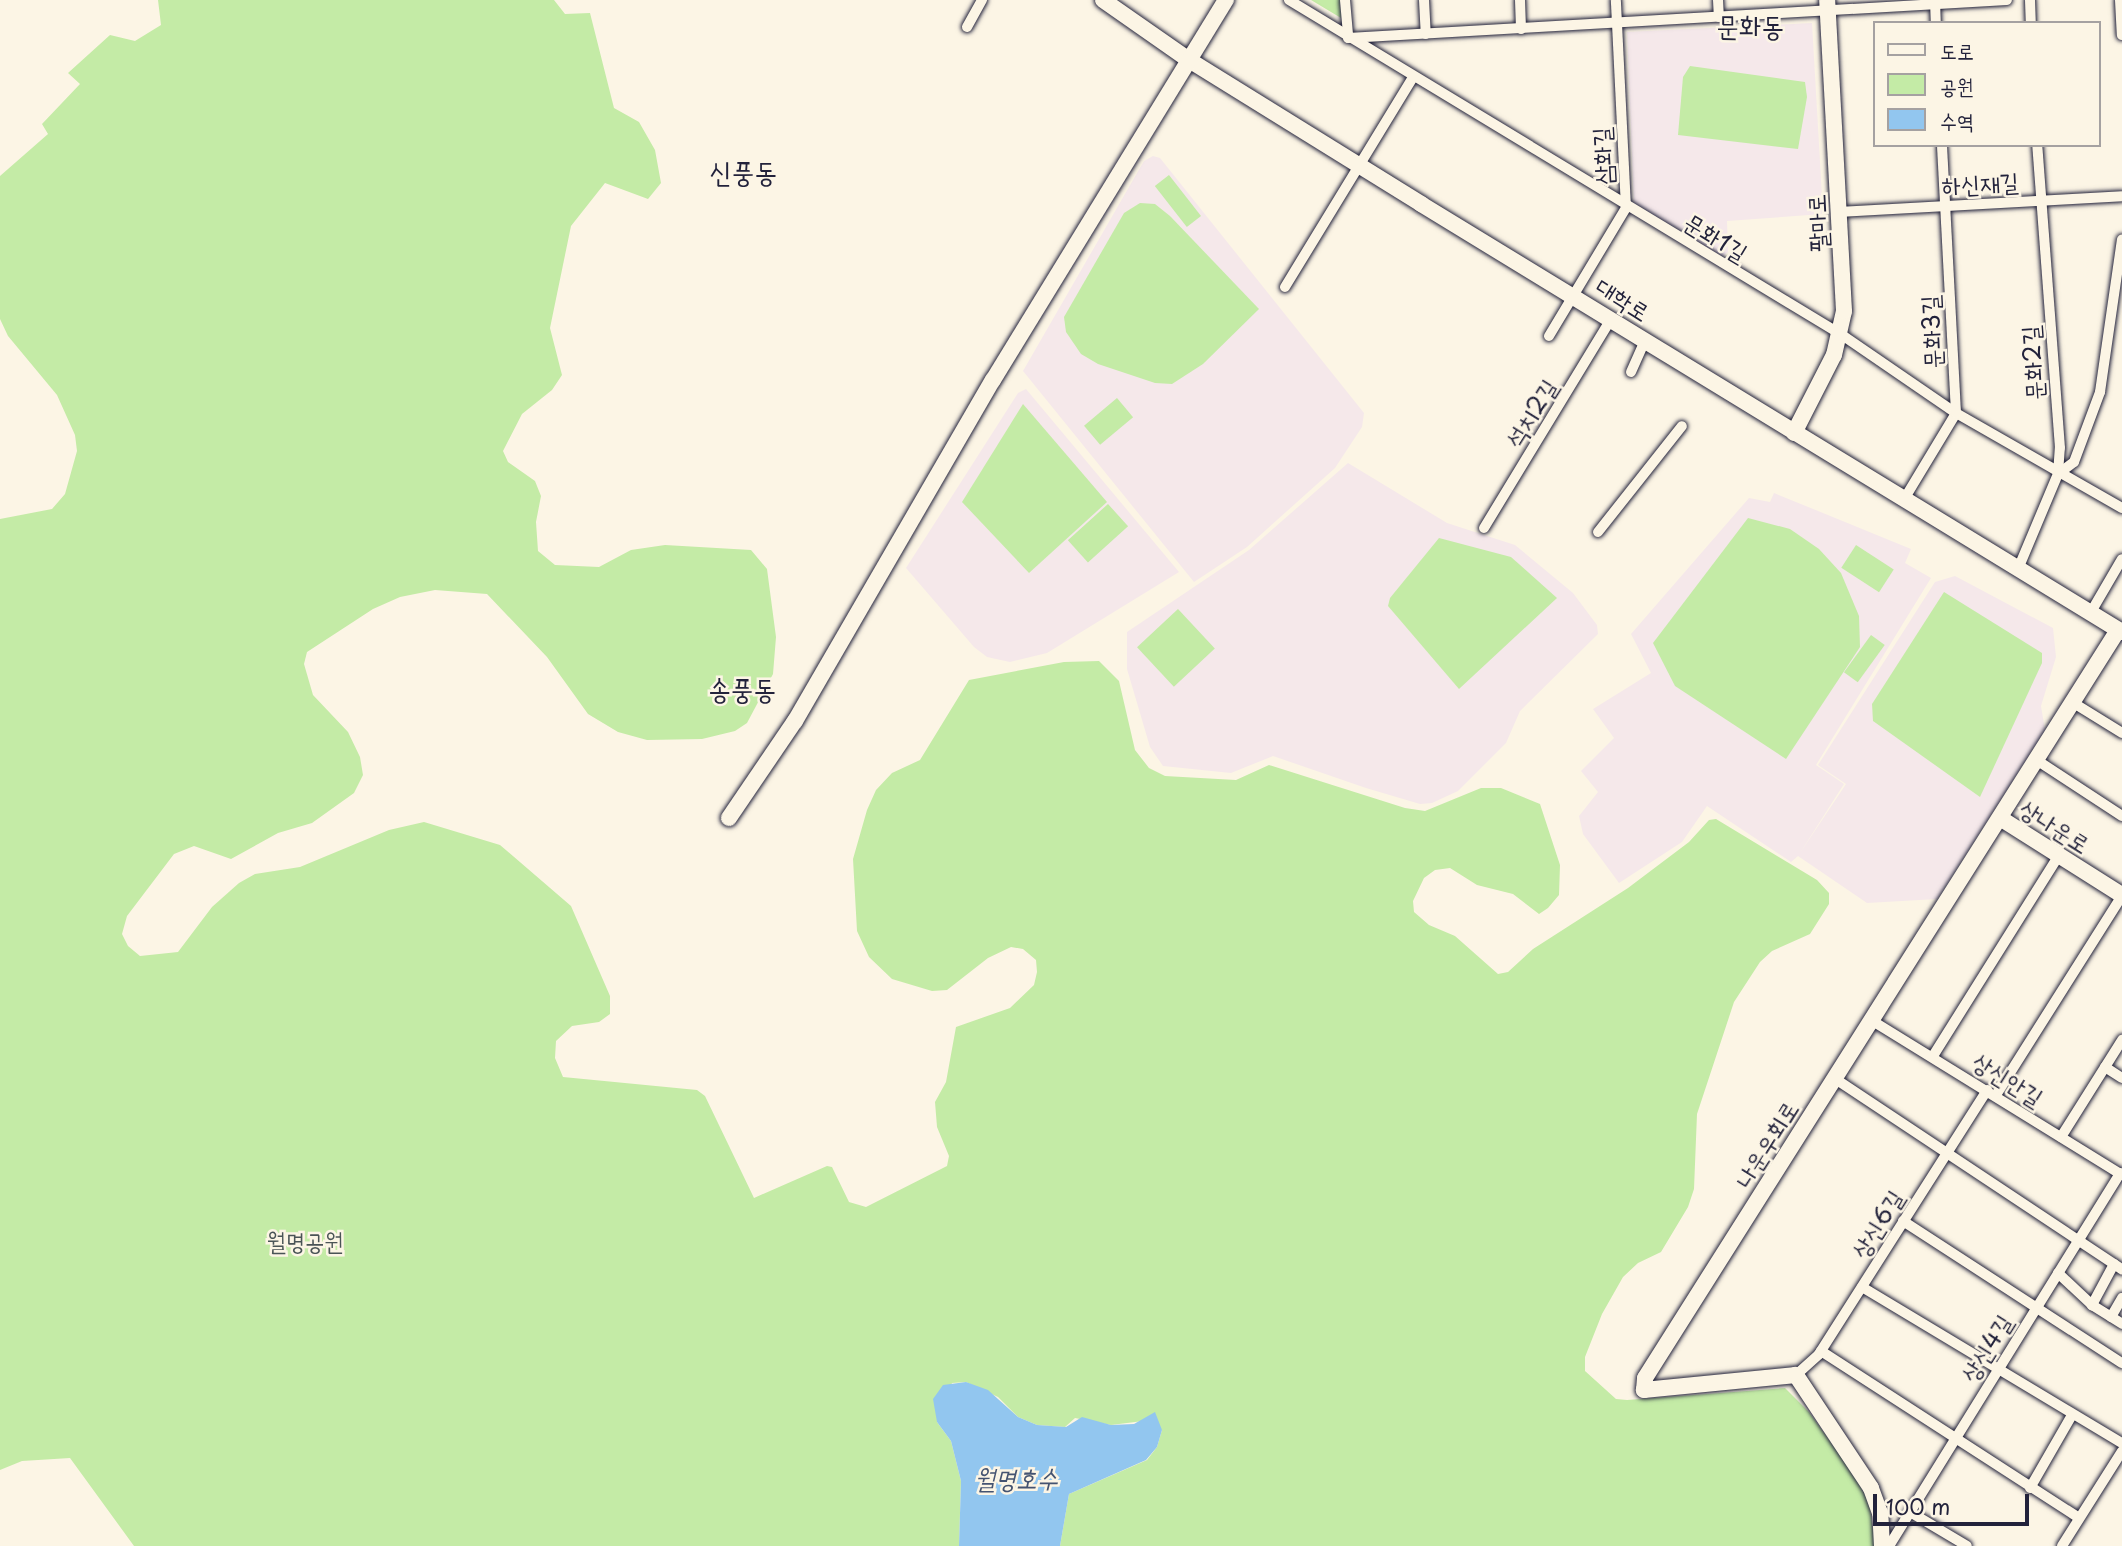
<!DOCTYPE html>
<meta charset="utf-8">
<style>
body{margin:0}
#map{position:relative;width:2122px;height:1546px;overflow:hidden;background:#fcf5e5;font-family:"Playpen Sans","Poor Story",sans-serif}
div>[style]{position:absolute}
.built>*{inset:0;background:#f5e8ea}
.green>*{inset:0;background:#c4eba6;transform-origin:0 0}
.water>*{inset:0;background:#92c6ef}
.roads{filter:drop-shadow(0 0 2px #22223b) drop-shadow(0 0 2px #22223b)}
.street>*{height:10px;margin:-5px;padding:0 5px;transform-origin:5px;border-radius:5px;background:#fcf5e5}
.secondary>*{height:16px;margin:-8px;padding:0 8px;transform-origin:8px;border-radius:8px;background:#fcf5e5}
span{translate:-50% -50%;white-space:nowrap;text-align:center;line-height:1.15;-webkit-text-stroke:5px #fcf5e5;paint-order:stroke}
.street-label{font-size:24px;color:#22223b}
.park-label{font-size:24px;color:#4a5456}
.water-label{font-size:26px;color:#445371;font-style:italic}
.quarter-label{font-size:28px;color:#22223b}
.legend{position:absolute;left:1873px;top:21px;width:228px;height:126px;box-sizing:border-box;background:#fcf5e5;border:2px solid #a5a1a1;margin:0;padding:9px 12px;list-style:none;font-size:21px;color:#22223b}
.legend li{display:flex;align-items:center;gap:14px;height:35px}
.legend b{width:35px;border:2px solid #a5a1a1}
.scale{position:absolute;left:1873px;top:1494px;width:156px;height:32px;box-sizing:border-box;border:4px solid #22223b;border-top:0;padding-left:9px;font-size:21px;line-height:24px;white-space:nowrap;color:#22223b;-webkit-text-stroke:5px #fcf5e5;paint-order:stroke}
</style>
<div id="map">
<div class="built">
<i style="clip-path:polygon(1812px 23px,1823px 214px,1727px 221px,1728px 252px,1722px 257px,1634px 206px,1627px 32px)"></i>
<i style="clip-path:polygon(1153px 156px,1160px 158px,1364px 413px,1362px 427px,1335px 468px,1247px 547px,1194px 582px,1023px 371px,1144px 161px)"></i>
<i style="clip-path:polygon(1026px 389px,1179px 572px,1047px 653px,1010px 662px,987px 657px,974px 647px,906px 568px,1018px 393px)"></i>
<i style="clip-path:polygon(1348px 463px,1447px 523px,1515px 545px,1573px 593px,1597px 625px,1598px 634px,1520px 711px,1506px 743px,1458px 791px,1432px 803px,1420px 804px,1366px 788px,1273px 756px,1231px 773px,1163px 766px,1150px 747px,1127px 669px,1127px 632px,1249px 550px)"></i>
<i style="clip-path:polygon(1774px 493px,1911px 549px,1905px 563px,1931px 578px,1816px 765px,1844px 784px,1800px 853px,1846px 784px,1818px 765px,1935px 582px,1955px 576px,2053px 628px,2056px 657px,2041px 706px,2045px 730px,1937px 899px,1867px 903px,1798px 856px,1791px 862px,1707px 806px,1682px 842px,1619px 883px,1583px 834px,1579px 816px,1598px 792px,1581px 771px,1614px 738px,1593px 709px,1651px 673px,1631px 634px,1749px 498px,1770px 502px)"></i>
</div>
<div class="green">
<i style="clip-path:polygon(158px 0,554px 0,565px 14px,590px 13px,614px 108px,639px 122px,655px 150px,661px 183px,648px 199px,605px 183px,571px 226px,550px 328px,562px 375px,552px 390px,522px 414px,503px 451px,508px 462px,535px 481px,541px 496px,536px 522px,538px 551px,555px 565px,599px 567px,631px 550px,665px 545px,751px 550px,767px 569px,776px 637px,773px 674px,747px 723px,735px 731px,702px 739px,647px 740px,618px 732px,588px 714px,547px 657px,487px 594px,435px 590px,400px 597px,373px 609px,307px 652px,304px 664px,313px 695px,348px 732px,360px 757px,363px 775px,354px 793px,312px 823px,278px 833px,231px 859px,194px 846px,174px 854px,127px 916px,122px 934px,128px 946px,140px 956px,178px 952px,212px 907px,239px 883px,255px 874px,300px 867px,389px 830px,424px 822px,500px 845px,571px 906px,610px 996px,610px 1014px,599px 1022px,572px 1026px,556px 1041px,555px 1058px,563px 1077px,697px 1090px,705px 1096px,754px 1198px,827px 1166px,832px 1167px,849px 1202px,866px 1207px,947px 1166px,949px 1156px,937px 1127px,935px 1102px,946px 1082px,956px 1027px,1010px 1008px,1034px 985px,1037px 972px,1036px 960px,1023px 949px,1011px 947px,988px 958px,947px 990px,932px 991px,892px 979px,869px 957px,857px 931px,853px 859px,867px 810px,876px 790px,892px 773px,920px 760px,969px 680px,1064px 662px,1099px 661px,1119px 681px,1135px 750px,1149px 768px,1165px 776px,1236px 780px,1269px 765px,1405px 808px,1425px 811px,1481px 788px,1501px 788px,1540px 804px,1560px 865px,1559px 895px,1548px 908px,1539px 914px,1513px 894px,1477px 885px,1450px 868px,1435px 870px,1424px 878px,1413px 901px,1414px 912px,1429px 925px,1455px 936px,1498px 974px,1508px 972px,1533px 949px,1628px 888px,1689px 842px,1709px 820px,1716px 819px,1817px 880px,1829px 893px,1829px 904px,1810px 934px,1772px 951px,1760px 962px,1734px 1002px,1697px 1114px,1694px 1189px,1688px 1207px,1661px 1252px,1638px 1263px,1623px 1277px,1602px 1314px,1585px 1357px,1585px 1371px,1616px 1399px,1627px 1400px,1785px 1388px,1809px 1412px,1852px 1472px,1869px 1502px,1875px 1546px,1060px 1546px,1069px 1494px,1147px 1460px,1157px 1447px,1162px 1430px,1143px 1421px,1111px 1425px,1075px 1418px,1065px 1427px,1037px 1425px,1018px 1417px,998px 1397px,966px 1382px,952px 1383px,937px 1422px,951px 1441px,961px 1481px,959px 1546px,134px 1546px,70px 1458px,22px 1461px,0 1470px,0 519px,52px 509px,65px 494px,77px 451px,75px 435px,57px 395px,8px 336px,0 319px,0 176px,48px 134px,42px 124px,80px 84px,68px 73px,110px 35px,135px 41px,161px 25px)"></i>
<i style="clip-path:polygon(1311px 0,1340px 0,1341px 18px)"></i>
<i style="clip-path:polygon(1690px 66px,1805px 82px,1807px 97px,1798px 149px,1678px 135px,1683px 77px)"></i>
<i style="left:1169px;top:175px;width:52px;height:18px;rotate:52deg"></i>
<i style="clip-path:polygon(1140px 203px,1155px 204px,1170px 216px,1259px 309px,1203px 364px,1172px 384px,1155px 383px,1098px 364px,1081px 354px,1066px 332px,1064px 317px,1124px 213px)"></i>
<i style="left:1117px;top:398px;width:25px;height:43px;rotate:50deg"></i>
<i style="clip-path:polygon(1023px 404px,1107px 502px,1029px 573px,962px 502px)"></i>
<i style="left:1108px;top:504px;width:30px;height:54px;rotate:48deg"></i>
<i style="clip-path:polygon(1748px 518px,1790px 529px,1819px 549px,1841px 573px,1859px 616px,1860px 647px,1786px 759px,1675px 686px,1653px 643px)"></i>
<i style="clip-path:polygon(1439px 538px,1511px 557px,1557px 598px,1459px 689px,1388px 606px,1390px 598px)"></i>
<i style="left:1856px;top:545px;width:45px;height:27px;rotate:33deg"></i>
<i style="clip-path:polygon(1944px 592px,2042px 653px,2042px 663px,1980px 797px,1873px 721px,1872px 704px)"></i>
<i style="left:1178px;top:609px;width:54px;height:56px;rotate:47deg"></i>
<i style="left:1871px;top:635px;width:17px;height:46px;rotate:36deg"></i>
</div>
<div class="water">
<i style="clip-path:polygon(966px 1382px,988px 1390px,1018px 1417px,1037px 1425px,1066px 1427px,1082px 1417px,1111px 1425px,1134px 1424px,1155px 1412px,1162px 1430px,1157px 1447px,1146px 1460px,1069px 1494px,1060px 1546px,959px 1546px,961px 1481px,951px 1441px,937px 1422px,933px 1399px,943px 1385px)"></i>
</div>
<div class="roads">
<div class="street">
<i style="left:1289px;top:0;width:647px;rotate:31.21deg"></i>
<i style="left:1842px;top:335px;width:138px;rotate:34.4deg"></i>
<i style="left:1956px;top:413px;width:191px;rotate:29.8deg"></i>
<i style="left:1345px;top:0;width:38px;rotate:85deg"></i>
<i style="left:1348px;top:38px;width:660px;rotate:-3.3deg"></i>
<i style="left:1424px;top:0;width:34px;rotate:87deg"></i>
<i style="left:1520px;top:0;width:29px;rotate:88deg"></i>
<i style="left:1718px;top:0;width:17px;rotate:87deg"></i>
<i style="left:1935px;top:0;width:23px;rotate:88deg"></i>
<i style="left:2030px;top:0;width:23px;rotate:88deg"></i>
<i style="left:2120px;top:0;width:35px;rotate:87deg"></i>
<i style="left:967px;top:27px;width:31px;rotate:-61deg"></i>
<i style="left:1839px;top:212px;width:283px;rotate:-3.2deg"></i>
<i style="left:1285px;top:287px;width:247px;rotate:-58.6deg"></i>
<i style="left:1549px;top:336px;width:149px;rotate:-59deg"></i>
<i style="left:1626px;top:208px;width:208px;rotate:-92.8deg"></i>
<i style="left:1631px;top:372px;width:35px;rotate:-66deg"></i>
<i style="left:2058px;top:474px;width:20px;rotate:-37deg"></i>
<i style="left:2074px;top:462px;width:75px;rotate:-69.6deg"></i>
<i style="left:2100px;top:392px;width:154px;rotate:-81.8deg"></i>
<i style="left:1903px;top:501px;width:103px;rotate:-58.9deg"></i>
<i style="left:1956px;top:413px;width:268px;rotate:-93deg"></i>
<i style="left:1484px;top:528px;width:245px;rotate:-58.7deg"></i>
<i style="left:1598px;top:532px;width:135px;rotate:-51.6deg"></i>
<i style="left:2018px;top:569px;width:103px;rotate:-67.2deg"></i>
<i style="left:2058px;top:474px;width:26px;rotate:-86deg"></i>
<i style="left:2060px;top:448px;width:304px;rotate:-94.3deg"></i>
<i style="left:2091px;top:612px;width:61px;rotate:-59.7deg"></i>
<i style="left:2072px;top:702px;width:59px;rotate:31.8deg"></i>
<i style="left:2035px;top:759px;width:104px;rotate:33.2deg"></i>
<i style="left:1871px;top:1020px;width:295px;rotate:31.7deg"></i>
<i style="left:1933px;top:1056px;width:237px;rotate:-57.9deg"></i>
<i style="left:2105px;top:1067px;width:20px;rotate:33deg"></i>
<i style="left:1834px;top:1078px;width:346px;rotate:33.6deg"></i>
<i style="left:1996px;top:1095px;width:236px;rotate:-57.7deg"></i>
<i style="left:2061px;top:1137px;width:115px;rotate:-57.8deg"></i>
<i style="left:1903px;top:1221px;width:261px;rotate:33deg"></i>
<i style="left:2114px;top:1264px;width:47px;rotate:118.2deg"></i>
<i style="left:2092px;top:1305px;width:36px;rotate:32deg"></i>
<i style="left:2058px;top:1273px;width:47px;rotate:43.3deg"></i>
<i style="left:1862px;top:1287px;width:303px;rotate:31deg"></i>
<i style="left:2111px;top:1317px;width:22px;rotate:-60deg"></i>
<i style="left:1821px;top:1351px;width:307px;rotate:32.9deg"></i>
<i style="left:1796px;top:1375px;width:31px;rotate:-42deg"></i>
<i style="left:1819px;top:1354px;width:313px;rotate:-57.5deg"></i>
<i style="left:2030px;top:1488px;width:84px;rotate:-60.1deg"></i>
<i style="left:1910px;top:1512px;width:66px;rotate:30.8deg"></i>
<i style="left:1889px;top:1546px;width:439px;rotate:-58.2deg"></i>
<i style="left:2062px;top:1546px;width:112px;rotate:-57.7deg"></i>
</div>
<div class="secondary">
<i style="left:1103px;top:0;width:105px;rotate:34.9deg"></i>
<i style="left:1189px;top:60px;width:273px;rotate:31.8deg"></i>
<i style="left:1421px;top:204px;width:821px;rotate:31.41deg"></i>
<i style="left:1794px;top:433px;width:88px;rotate:-62.9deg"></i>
<i style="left:1834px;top:355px;width:45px;rotate:-77.2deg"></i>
<i style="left:1844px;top:311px;width:311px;rotate:-93.1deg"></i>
<i style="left:729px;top:818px;width:117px;rotate:-55.8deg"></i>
<i style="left:795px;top:721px;width:394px;rotate:-59.9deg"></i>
<i style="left:993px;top:380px;width:446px;rotate:-58.5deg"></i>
<i style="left:2000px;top:818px;width:144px;rotate:32.3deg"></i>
<i style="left:1882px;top:1546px;width:33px;rotate:-93deg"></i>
<i style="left:1880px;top:1513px;width:27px;rotate:-110deg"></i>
<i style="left:1871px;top:1488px;width:136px;rotate:-123.6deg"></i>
<i style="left:1796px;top:1375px;width:153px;rotate:174.4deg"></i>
<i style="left:1644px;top:1390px;width:12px;rotate:-85deg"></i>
<i style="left:1645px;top:1378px;width:885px;rotate:-57.69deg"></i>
</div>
</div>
<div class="street-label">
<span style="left:1602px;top:156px;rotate:-93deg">삼화길</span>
<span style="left:1980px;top:183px;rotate:-3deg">하신재길</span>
<span style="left:1817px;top:223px;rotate:-93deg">팔마로</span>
<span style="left:1716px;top:237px;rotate:31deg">문화1길</span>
<span style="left:1623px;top:299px;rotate:32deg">대학로</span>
<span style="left:1931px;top:332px;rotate:-93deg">문화3길</span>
<span style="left:2032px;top:363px;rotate:-94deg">문화2길</span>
<span style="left:1531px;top:413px;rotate:-58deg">석치2길</span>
<span style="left:2055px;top:826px;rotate:32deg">상나운로</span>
<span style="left:2008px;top:1079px;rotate:32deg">상신안길</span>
<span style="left:1766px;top:1144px;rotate:-58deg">나운우회로</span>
<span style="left:1877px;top:1224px;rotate:-58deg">상신6길</span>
<span style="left:1986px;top:1348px;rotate:-58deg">상신4길</span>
</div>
<div class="park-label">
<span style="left:305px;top:1241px">월명공원</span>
</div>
<div class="water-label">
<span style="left:1016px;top:1478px">월명호수</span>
</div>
<div class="quarter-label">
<span style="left:1750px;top:25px">문화동</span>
<span style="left:743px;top:171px">신풍동</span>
<span style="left:742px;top:688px">송풍동</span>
</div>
<ul class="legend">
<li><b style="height:9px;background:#fcf5e5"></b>도로</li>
<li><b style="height:19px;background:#c4eba6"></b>공원</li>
<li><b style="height:19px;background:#92c6ef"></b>수역</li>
</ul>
<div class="scale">100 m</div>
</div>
